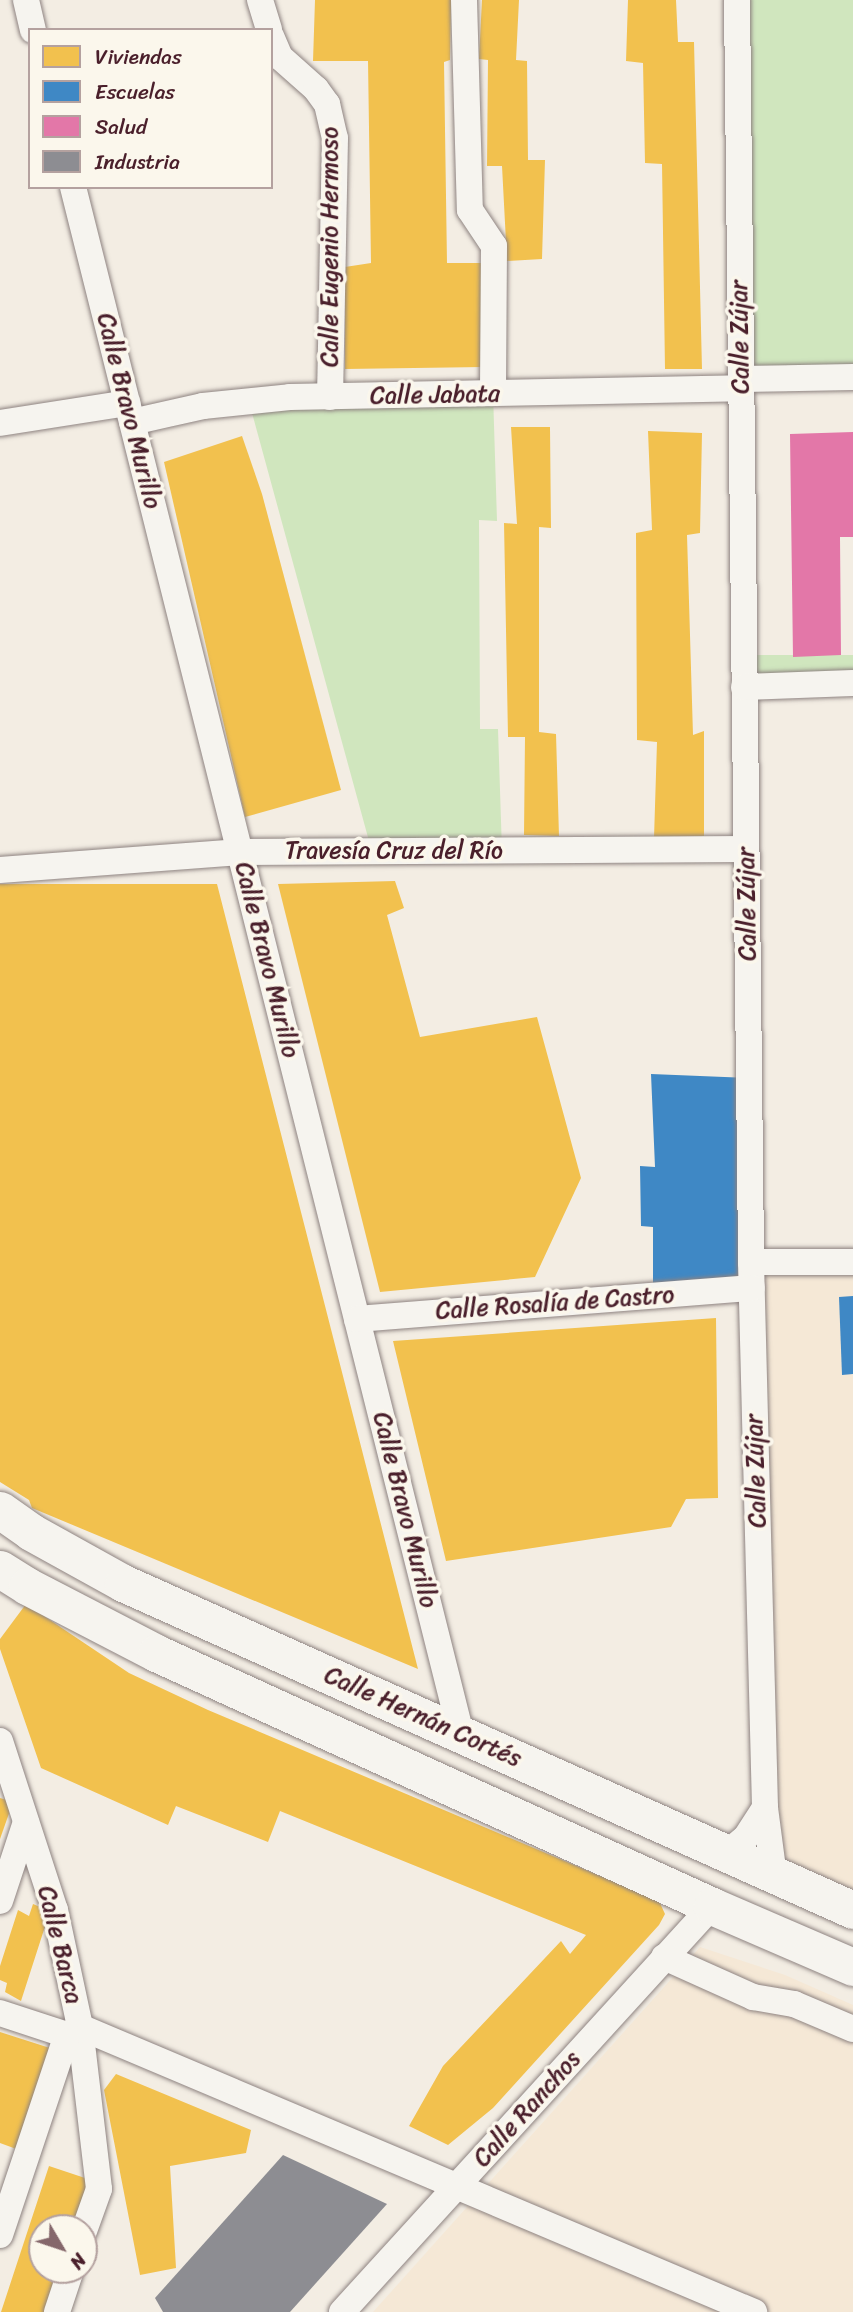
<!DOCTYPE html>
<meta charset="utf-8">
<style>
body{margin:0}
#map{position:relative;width:853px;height:2312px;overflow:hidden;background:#f3ede3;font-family:Sriracha,sans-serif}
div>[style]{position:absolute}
.built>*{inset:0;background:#f5e8d6}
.green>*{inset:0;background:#d0e6be;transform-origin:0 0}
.homes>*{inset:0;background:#f2c14e}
.schools>*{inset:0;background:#3f88c5}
.health>*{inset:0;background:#e377a8}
.industry>*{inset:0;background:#8d8d92}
.roads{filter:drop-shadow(0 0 2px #8e8381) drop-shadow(0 0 2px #8e8381)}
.street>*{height:26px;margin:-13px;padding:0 13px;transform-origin:13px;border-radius:13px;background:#f6f4ef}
.secondary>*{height:37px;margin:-18.5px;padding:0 18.5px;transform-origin:18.5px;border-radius:18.5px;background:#f6f4ef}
span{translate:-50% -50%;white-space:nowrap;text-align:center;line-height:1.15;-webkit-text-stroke:7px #fbf7ec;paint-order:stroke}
.street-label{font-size:24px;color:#4a1f2b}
.legend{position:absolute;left:28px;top:28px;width:245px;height:161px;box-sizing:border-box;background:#fbf7ec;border:2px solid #b4a19f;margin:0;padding:9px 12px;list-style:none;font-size:21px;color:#4a1f2b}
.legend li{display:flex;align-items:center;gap:14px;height:35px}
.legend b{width:35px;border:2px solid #b4a19f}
.north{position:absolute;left:28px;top:2214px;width:70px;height:70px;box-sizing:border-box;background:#fbf7ec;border:2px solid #b4a19f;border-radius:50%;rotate:129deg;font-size:19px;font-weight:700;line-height:28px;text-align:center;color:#4a1f2b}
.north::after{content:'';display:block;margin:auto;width:24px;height:32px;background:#85676b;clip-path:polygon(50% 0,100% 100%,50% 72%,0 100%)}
</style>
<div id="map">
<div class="built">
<i style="clip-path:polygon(751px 1262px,853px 1262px,853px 1910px,774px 1876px)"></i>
<i style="clip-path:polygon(700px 1947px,785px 1975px,853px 2005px,853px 2312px,373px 2312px)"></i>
</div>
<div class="green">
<i style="left:737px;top:0;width:116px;height:379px"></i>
<i style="clip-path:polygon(493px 393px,497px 521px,479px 520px,480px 729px,498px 729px,502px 851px,372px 852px,249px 402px)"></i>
<i style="left:853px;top:655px;width:28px;height:109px;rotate:90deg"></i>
</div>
<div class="homes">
<i style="clip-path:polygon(315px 0,451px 0,450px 60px,444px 62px,447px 263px,487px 263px,483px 367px,345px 369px,345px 267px,371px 263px,368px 61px,313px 61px)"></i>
<i style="clip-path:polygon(482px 0,519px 0,516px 60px,527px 61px,528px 160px,545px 160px,542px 259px,507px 261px,502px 166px,487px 166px,488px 60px,479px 59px)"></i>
<i style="clip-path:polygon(628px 0,676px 0,678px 42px,694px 42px,702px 369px,665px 369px,662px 164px,645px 163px,643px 63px,626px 61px)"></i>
<i style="clip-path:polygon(511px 427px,550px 427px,551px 528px,539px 527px,539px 732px,556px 734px,559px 836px,524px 835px,525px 737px,508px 737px,504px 523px,517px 524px)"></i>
<i style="clip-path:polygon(648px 431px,702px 433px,700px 533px,687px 535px,693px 735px,704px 731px,704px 836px,654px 838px,657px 742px,637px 740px,636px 533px,652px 530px)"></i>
<i style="clip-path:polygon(242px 436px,262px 494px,341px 790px,245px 817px,164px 462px)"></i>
<i style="clip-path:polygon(395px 881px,404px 908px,387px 915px,420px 1037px,537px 1017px,581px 1178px,535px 1277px,380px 1292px,278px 884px)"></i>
<i style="clip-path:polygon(0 884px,217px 884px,418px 1669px,32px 1508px,29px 1500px,0 1482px)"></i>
<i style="clip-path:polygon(716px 1318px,718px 1498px,686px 1499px,671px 1527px,446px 1561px,393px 1341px)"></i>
<i style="clip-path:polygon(26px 1604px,129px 1673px,208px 1710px,659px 1901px,665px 1914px,659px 1925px,493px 2108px,448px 2145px,409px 2126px,443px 2066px,561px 1941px,570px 1954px,586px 1935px,280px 1811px,268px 1842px,176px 1806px,168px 1825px,41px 1768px,0 1649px,0 1639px)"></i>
<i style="clip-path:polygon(0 1798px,13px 1802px,0 1839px)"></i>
<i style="clip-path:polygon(33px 1904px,50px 1911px,21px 2001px,5px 1992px,7px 1983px,0 1980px,0 1966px,18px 1910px,29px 1916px)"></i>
<i style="clip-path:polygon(0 2032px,53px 2049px,19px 2150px,0 2143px)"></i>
<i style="clip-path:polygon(116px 2074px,251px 2130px,246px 2153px,170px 2166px,176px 2268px,140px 2275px,104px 2090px)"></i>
<i style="clip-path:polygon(49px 2166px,91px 2180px,75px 2228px,42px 2228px,42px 2270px,61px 2270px,47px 2312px,1px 2312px)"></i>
</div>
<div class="schools">
<i style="clip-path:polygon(651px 1074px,749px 1078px,752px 1288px,653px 1296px,653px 1227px,641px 1226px,640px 1166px,655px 1167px)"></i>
<i style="clip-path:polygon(853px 1296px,853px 1374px,842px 1375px,839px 1297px)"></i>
</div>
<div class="health">
<i style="clip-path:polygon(853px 432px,853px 537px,840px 537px,841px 655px,793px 657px,790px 434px)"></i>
</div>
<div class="industry">
<i style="clip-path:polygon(283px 2155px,387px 2204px,290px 2312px,163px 2312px,155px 2298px)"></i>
</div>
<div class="roads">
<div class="street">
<i style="left:26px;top:0;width:31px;rotate:77deg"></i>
<i style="left:260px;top:0;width:31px;rotate:73deg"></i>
<i style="left:464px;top:0;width:210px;rotate:88.4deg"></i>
<i style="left:470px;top:210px;width:43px;rotate:56.3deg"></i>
<i style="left:494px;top:246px;width:147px;rotate:90.4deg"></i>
<i style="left:737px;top:0;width:1262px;rotate:89.36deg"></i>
<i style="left:751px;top:1262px;width:546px;rotate:88.53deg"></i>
<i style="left:765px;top:1808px;width:69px;rotate:82.5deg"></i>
<i style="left:271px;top:36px;width:23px;rotate:67deg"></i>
<i style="left:280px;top:57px;width:48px;rotate:41.6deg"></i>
<i style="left:316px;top:89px;width:19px;rotate:54deg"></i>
<i style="left:327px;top:104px;width:35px;rotate:77deg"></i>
<i style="left:335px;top:138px;width:259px;rotate:91.1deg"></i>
<i style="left:73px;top:187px;width:1595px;rotate:75.92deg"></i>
<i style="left:741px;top:379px;width:112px;rotate:-1deg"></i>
<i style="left:132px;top:422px;width:73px;rotate:-12.7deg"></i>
<i style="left:203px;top:406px;width:87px;rotate:-5.9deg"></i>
<i style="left:290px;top:397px;width:451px;rotate:-1.1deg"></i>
<i style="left:0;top:423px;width:129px;rotate:-8.9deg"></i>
<i style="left:744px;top:687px;width:109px;rotate:-2.1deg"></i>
<i style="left:0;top:870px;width:241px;rotate:-4.3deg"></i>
<i style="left:240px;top:852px;width:506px;rotate:-0.34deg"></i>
<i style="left:751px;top:1262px;width:102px"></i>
<i style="left:357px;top:1319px;width:396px;rotate:-4.5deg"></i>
<i style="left:0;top:1741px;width:178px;rotate:72deg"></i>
<i style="left:55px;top:1910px;width:120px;rotate:77.9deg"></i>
<i style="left:80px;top:2027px;width:163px;rotate:83.3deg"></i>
<i style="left:99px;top:2189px;width:45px;rotate:109.7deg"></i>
<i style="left:726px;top:1854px;width:26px;rotate:-40deg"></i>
<i style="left:746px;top:1837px;width:35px;rotate:-57deg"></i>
<i style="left:0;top:1901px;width:83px;rotate:-71.8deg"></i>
<i style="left:664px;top:1957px;width:98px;rotate:24.2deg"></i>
<i style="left:753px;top:1997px;width:42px;rotate:9.7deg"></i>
<i style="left:794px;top:2004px;width:64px;rotate:23deg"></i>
<i style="left:0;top:2013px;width:71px;rotate:18.2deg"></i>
<i style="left:67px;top:2035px;width:15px;rotate:-32deg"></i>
<i style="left:80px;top:2027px;width:732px;rotate:22.92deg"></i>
<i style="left:0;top:2235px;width:211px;rotate:-71.5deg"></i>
<i style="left:57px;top:2312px;width:44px;rotate:-71.6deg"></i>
<i style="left:342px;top:2312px;width:549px;rotate:-47.66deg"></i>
</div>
<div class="secondary">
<i style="left:0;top:1510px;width:38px;rotate:35deg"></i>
<i style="left:31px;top:1532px;width:105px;rotate:29deg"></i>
<i style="left:123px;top:1583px;width:800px;rotate:24.13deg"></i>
<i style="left:0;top:1569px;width:32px;rotate:32deg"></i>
<i style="left:27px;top:1586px;width:145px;rotate:27.4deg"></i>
<i style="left:156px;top:1653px;width:611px;rotate:24.47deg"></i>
<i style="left:712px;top:1906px;width:154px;rotate:23.4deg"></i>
</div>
</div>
<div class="street-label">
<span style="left:330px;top:247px;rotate:-90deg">Calle Eugenio Hermoso</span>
<span style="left:740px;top:337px;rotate:-91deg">Calle Zújar</span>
<span style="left:435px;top:395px;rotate:-1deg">Calle Jabata</span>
<span style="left:129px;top:411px;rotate:76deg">Calle Bravo Murillo</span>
<span style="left:394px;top:851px">Travesía Cruz del Río</span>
<span style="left:747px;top:904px;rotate:-91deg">Calle Zújar</span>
<span style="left:267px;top:960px;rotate:76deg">Calle Bravo Murillo</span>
<span style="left:555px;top:1303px;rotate:-4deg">Calle Rosalía de Castro</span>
<span style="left:756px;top:1471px;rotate:-92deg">Calle Zújar</span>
<span style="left:405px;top:1510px;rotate:76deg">Calle Bravo Murillo</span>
<span style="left:423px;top:1717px;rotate:24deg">Calle Hernán Cortés</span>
<span style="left:60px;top:1945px;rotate:76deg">Calle Barca</span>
<span style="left:527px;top:2109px;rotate:-48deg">Calle Ranchos</span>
</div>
<ul class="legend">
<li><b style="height:19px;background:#f2c14e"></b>Viviendas</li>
<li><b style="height:19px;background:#3f88c5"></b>Escuelas</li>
<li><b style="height:19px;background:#e377a8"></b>Salud</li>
<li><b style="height:19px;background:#8d8d92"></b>Industria</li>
</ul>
<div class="north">N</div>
</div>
